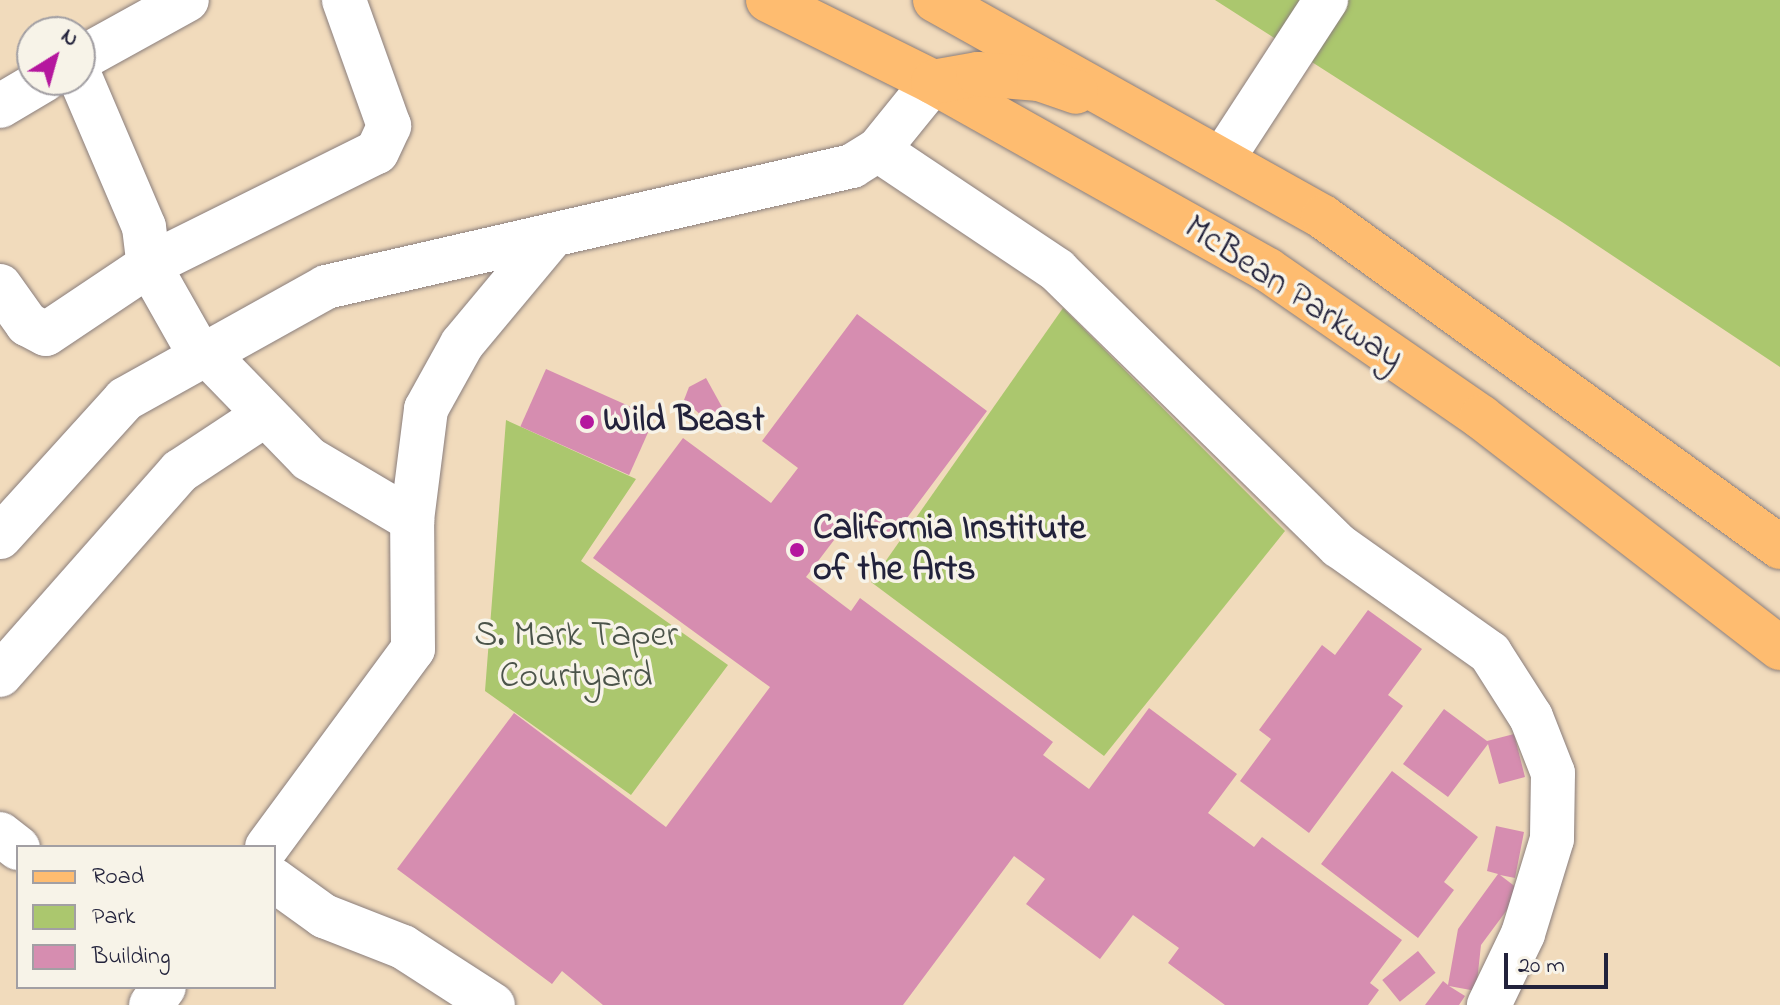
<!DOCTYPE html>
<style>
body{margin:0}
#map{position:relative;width:1780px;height:1005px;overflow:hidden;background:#f1dbbc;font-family:"Indie Flower",sans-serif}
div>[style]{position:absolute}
.green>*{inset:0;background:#abc76e}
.building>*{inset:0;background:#d68db0;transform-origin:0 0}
.roads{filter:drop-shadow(0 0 2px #8a7e7c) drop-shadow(0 0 2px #8a7e7c)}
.minor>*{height:44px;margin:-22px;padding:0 22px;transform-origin:22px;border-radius:22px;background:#fff}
.major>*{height:44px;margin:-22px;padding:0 22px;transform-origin:22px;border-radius:22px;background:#febc70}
.dots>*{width:22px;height:22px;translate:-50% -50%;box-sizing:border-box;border:4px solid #f7f3e8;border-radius:50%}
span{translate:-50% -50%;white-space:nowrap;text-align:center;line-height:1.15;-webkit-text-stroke:7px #f7f3e8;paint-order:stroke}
.street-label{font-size:36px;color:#22223b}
.poi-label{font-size:36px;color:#22223b;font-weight:700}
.left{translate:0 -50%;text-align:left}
.park-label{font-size:36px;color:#4b544a}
.legend{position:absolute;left:16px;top:845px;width:260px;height:144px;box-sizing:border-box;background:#f7f3e8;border:2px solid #a29fa3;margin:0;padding:10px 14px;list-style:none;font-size:24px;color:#22223b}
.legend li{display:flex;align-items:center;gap:16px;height:40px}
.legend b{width:40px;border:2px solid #a29fa3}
.north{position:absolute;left:16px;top:16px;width:80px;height:80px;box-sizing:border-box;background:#f7f3e8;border:2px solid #a29fa3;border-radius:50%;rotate:37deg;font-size:22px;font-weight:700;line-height:32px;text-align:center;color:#22223b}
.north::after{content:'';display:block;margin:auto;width:28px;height:36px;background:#b5179e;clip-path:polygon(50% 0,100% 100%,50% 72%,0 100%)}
.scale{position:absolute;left:1504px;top:953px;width:104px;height:36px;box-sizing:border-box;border:4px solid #22223b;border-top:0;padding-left:10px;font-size:24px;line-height:28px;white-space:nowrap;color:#22223b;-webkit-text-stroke:6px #f7f3e8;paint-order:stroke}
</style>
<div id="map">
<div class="green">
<i style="clip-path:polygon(1215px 0,1780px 0,1780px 367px,1562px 222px)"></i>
<i style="clip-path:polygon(1063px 308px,1285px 531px,1104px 756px,871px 582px)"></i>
<i style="clip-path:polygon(506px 420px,636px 479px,581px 561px,728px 665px,631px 795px,485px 691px)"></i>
</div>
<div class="building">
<i style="clip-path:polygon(857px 314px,987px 411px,889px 542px,853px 515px,806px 577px,851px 611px,860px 598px,1053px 742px,1043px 755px,1089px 789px,1149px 708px,1237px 774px,1208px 813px,1254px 847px,1262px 837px,1402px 940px,1370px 983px,1379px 990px,1368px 1005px,1225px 1005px,1168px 963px,1179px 948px,1133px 915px,1100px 959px,1026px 904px,1045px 879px,1014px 856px,903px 1005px,603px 1005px,562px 971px,552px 984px,397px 869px,514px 713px,666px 827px,770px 687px,593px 558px,683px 438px,771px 503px,798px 468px,762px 441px)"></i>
<i style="left:546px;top:369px;width:119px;height:63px;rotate:24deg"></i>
<i style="clip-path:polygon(706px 378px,727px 416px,712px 425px,684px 400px,689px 387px)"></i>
<i style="clip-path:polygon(1368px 610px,1422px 649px,1388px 695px,1403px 706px,1309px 833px,1240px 781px,1271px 739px,1259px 730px,1322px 645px,1335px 655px)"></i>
<i style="clip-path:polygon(1444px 709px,1487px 741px,1514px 734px,1525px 777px,1499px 784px,1488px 744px,1448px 797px,1403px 764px)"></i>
<i style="clip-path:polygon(1392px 771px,1478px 837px,1444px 882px,1454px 890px,1418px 938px,1321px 864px)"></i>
<i style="clip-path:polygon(1496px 826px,1524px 832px,1515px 878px,1500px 875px,1521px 891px,1481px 945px,1476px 991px,1449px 986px,1465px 996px,1459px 1005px,1425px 1005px,1443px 981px,1448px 985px,1458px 929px,1498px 874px,1487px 871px)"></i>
<i style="left:1418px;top:951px;width:28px;height:46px;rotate:51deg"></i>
</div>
<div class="roads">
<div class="minor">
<i style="left:80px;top:59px;width:122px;rotate:-28.9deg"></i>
<i style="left:80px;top:77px;width:163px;rotate:66.9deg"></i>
<i style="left:144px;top:227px;width:38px;rotate:83deg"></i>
<i style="left:149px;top:265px;width:103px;rotate:60.5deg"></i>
<i style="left:0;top:106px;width:51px;rotate:-30.6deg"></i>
<i style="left:878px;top:150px;width:216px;rotate:33.8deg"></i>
<i style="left:1057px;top:270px;width:395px;rotate:44.4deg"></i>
<i style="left:1339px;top:546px;width:185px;rotate:35.3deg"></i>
<i style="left:1490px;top:653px;width:76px;rotate:57.4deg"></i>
<i style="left:1531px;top:717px;width:60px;rotate:68.6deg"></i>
<i style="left:1553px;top:773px;width:66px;rotate:90.9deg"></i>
<i style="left:1552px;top:839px;width:99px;rotate:107deg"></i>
<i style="left:1523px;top:934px;width:79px;rotate:115.6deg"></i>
<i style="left:1223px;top:158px;width:189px;rotate:-56.9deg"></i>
<i style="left:0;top:286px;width:47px;rotate:54.6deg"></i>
<i style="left:27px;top:324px;width:21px;rotate:28deg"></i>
<i style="left:46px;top:334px;width:124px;rotate:-33.8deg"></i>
<i style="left:149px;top:265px;width:254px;rotate:-26.4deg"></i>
<i style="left:377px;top:152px;width:29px;rotate:-65deg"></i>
<i style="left:389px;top:126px;width:134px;rotate:-109.7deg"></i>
<i style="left:205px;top:352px;width:149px;rotate:45.8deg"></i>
<i style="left:309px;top:459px;width:120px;rotate:30.6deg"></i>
<i style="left:0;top:537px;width:186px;rotate:-47.8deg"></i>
<i style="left:125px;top:399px;width:230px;rotate:-29.1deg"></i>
<i style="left:326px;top:287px;width:540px;rotate:-12.95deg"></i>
<i style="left:852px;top:166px;width:31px;rotate:-32deg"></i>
<i style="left:878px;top:150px;width:87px;rotate:-51deg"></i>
<i style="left:0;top:675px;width:272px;rotate:-48.6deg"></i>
<i style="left:180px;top:471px;width:98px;rotate:-33.4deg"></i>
<i style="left:0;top:834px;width:23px;rotate:38deg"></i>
<i style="left:267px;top:847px;width:246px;rotate:-53.6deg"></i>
<i style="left:413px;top:649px;width:129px;rotate:-90.4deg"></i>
<i style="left:412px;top:520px;width:112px;rotate:-82.8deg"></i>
<i style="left:426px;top:409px;width:74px;rotate:-61deg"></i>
<i style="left:462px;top:344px;width:139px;rotate:-50.2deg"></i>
<i style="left:274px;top:880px;width:62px;rotate:35.8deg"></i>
<i style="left:324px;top:916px;width:85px;rotate:21.4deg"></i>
<i style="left:403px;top:947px;width:107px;rotate:32.8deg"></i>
<i style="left:151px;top:1005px;width:22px;rotate:-54deg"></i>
</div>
<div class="major">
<i style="left:768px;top:0;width:184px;rotate:26.4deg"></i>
<i style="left:933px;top:82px;width:384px;rotate:29.3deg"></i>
<i style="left:1268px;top:270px;width:259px;rotate:34.6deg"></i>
<i style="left:1481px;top:417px;width:378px;rotate:37.7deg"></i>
<i style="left:935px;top:0;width:445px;rotate:29.2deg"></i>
<i style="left:1323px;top:217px;width:564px;rotate:35.83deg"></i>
<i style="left:933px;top:82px;width:46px;rotate:-10.1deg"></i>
<i style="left:978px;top:74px;width:61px;rotate:4.7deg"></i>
<i style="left:1039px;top:79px;width:39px;rotate:19deg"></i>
</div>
</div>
<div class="dots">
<i style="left:587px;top:422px;background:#b5179e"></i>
<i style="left:797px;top:550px;background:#b5179e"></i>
</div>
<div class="street-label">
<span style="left:1293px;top:294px;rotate:33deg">McBean Parkway</span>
</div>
<div class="poi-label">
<span class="left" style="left:603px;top:422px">Wild Beast</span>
<span class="left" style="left:813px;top:550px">California Institute<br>of the Arts</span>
</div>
<div class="park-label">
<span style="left:576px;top:657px">S. Mark Taper<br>Courtyard</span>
</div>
<ul class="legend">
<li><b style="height:10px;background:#febc70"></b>Road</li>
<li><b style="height:22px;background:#abc76e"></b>Park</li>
<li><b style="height:22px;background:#d68db0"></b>Building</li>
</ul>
<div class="north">N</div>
<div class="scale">20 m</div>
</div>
